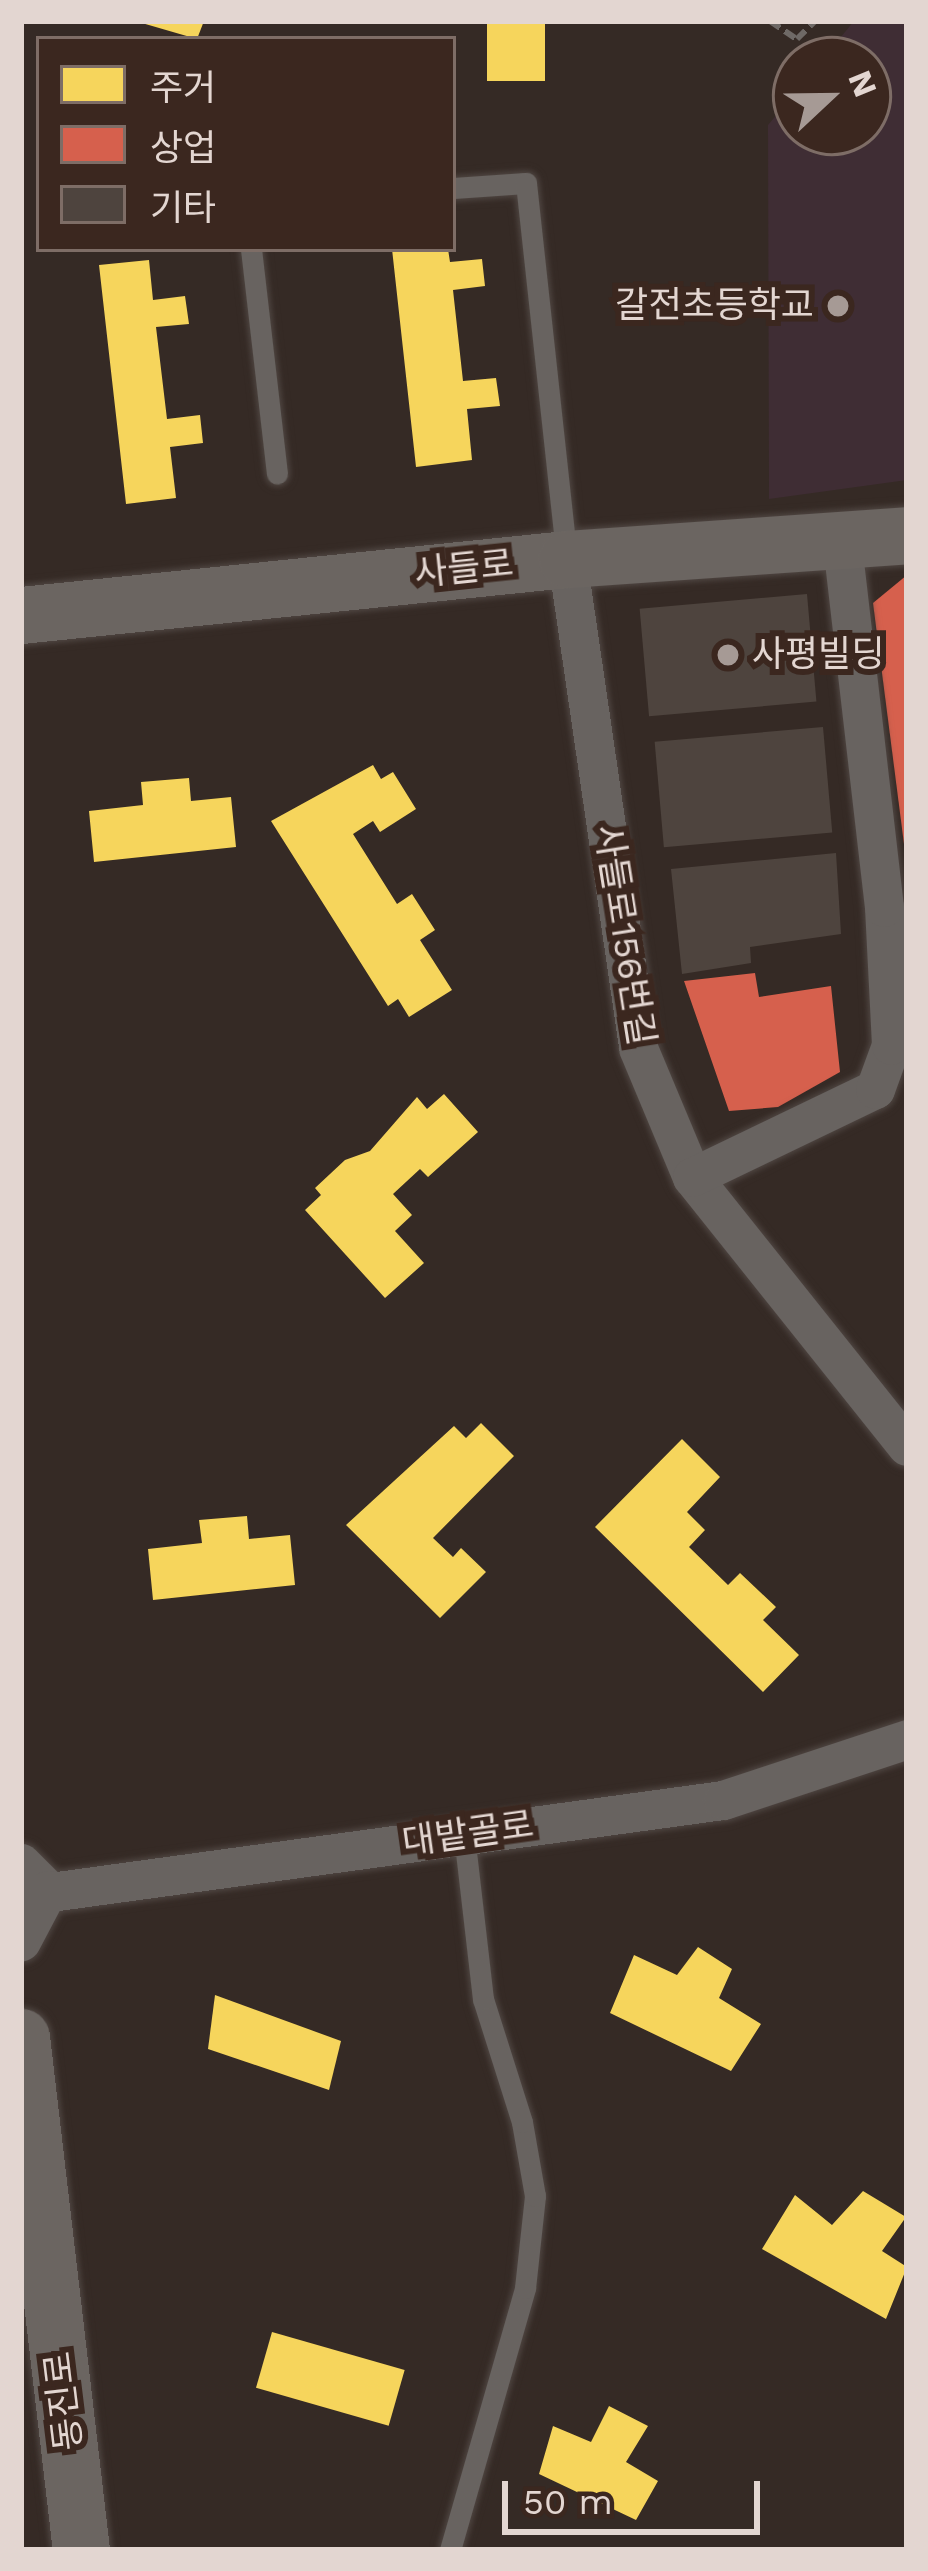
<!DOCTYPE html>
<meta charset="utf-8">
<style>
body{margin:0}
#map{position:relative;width:928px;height:2571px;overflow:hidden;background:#352a25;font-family:"Work Sans","Noto Sans KR",sans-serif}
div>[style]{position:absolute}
.commercial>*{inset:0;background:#3f2d34}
.homes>*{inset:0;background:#f6d55c;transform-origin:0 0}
.shops>*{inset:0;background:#d6604d}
.building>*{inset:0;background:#4e443e;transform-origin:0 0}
.path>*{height:6px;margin-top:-3px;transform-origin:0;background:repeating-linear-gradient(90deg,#6e6966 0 12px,transparent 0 18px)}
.roads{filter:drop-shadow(0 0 3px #4f4642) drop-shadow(0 0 3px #4f4642)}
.lane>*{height:21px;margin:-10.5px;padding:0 10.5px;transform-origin:10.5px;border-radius:10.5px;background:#686360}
.street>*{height:39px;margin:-19.5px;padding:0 19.5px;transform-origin:19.5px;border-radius:19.5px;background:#686360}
.secondary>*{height:57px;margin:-28.5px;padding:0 28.5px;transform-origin:28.5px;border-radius:28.5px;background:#6b6561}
.dots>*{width:33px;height:33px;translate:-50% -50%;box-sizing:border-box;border:6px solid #3b271f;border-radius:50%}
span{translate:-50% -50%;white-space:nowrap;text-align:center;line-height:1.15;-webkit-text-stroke:12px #3b271f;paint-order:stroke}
.poi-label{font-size:36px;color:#e3d6d1}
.right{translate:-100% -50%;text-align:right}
.left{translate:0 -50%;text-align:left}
.street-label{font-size:36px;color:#e3d6d1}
.frame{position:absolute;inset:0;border:24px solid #e3d6d1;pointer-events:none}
.legend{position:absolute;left:36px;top:36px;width:420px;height:216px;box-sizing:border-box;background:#3b271f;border:3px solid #7e6d66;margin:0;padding:15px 21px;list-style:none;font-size:36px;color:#e3d6d1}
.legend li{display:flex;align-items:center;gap:24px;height:60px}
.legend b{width:60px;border:3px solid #7e6d66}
.north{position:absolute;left:772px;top:36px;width:120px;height:120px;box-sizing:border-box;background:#3b271f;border:3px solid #7e6d66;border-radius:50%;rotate:68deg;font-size:33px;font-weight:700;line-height:48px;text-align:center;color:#e3d6d1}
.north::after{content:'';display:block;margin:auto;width:42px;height:54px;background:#a69a95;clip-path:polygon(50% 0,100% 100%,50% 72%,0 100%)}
.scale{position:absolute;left:502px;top:2481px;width:258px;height:54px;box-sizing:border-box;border:6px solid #e3d6d1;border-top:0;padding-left:15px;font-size:36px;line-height:42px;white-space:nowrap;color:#e3d6d1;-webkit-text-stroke:9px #3b271f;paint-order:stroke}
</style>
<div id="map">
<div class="commercial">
<i style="clip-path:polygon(854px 21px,907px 21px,907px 480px,769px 499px,768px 125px,796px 92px,796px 132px,868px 132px,868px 60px,822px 60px)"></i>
</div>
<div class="homes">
<i style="clip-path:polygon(135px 21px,204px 21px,197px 39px)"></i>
<i style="left:487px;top:21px;width:58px;height:60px"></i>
<i style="clip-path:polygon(392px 249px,448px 249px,450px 262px,482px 259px,485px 286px,453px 290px,463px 381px,496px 378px,500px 406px,467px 409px,472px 460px,416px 467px)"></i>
<i style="clip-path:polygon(149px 260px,153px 300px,185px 296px,189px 324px,156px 327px,167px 419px,200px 415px,203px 443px,170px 447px,176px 498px,126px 504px,99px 265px)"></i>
<i style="clip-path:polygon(373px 765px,381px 779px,393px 772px,416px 809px,380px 832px,373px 821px,353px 834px,397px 904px,412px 894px,435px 930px,420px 940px,452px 990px,409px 1017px,398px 999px,388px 1006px,271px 821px)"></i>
<i style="clip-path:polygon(189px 778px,191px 801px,231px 797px,236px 847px,94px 862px,89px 811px,143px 805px,141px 782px)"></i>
<i style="clip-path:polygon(444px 1094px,478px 1132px,428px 1177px,420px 1169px,393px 1194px,412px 1215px,395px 1231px,424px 1263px,385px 1298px,305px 1210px,321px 1195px,315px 1188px,345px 1160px,370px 1151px,417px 1097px,427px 1109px)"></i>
<i style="clip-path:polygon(481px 1423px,514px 1456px,433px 1538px,453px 1557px,461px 1548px,486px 1572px,440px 1618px,346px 1525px,454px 1426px,466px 1438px)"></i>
<i style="clip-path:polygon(682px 1439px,720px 1477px,687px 1512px,705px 1530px,689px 1547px,728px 1585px,740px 1573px,776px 1607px,763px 1620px,799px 1655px,763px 1692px,595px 1527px)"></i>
<i style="clip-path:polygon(247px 1516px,249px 1539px,290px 1535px,295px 1585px,153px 1600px,148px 1549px,202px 1543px,199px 1520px)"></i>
<i style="clip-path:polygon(698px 1947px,732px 1969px,719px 1998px,761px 2024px,731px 2071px,610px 2013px,634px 1955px,677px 1975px)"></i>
<i style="clip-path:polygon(215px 1995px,341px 2041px,329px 2090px,208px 2049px)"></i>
<i style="clip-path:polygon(863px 2191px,906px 2217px,882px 2251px,907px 2267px,886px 2319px,762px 2249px,795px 2195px,832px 2225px)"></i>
<i style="left:272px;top:2332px;width:138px;height:58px;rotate:16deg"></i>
<i style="clip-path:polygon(609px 2406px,648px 2426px,626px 2462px,658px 2481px,636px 2520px,539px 2474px,553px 2426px,591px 2442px)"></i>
</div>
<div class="shops">
<i style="clip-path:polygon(907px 575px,907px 844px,904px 844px,873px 603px)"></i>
<i style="clip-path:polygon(755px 973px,759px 997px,831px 986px,840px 1072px,778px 1107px,729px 1111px,684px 981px)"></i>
</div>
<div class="building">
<i style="left:807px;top:594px;width:108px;height:168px;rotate:85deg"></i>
<i style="left:823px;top:727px;width:106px;height:169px;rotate:85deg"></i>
<i style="clip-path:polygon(836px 853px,841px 934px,750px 947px,751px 963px,682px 974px,671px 869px)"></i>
</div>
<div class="path">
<i style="left:770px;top:21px;width:32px;rotate:34deg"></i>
<i style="left:797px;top:39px;width:25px;rotate:-45deg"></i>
</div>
<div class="roads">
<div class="lane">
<i style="left:453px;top:188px;width:73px;rotate:-3.9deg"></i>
<i style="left:526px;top:183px;width:377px;rotate:83.8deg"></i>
<i style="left:251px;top:249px;width:226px;rotate:83.4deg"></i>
<i style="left:450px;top:2550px;width:273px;rotate:-74deg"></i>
<i style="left:525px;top:2288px;width:93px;rotate:-83.8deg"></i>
<i style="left:535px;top:2196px;width:75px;rotate:-100deg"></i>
<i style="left:522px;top:2122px;width:129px;rotate:-107.6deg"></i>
<i style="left:483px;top:1999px;width:166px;rotate:-96.6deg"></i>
</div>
<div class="street">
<i style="left:567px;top:559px;width:494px;rotate:81.7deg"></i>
<i style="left:638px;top:1048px;width:140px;rotate:67.3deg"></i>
<i style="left:692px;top:1177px;width:344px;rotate:51.4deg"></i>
<i style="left:692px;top:1177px;width:203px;rotate:-25.7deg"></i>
<i style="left:875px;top:1089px;width:47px;rotate:-70deg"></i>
<i style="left:891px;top:1045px;width:138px;rotate:-92.9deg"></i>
<i style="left:884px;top:907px;width:367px;rotate:-96.6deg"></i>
<i style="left:21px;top:1863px;width:38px;rotate:45deg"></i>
<i style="left:48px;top:1890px;width:58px;rotate:117.9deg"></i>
<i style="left:21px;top:1896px;width:709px;rotate:-7.79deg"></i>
<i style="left:723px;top:1800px;width:194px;rotate:-18.3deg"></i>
</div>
<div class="secondary">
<i style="left:21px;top:615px;width:549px;rotate:-5.86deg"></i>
<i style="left:567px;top:559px;width:341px;rotate:-4deg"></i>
<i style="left:21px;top:2037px;width:516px;rotate:83.33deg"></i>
</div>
</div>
<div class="dots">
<i style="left:838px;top:306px;background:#a69a95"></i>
<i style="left:728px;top:655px;background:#a69a95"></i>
</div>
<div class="poi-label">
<span class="right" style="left:814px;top:306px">갈전초등학교</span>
<span class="left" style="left:752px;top:655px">사평빌딩</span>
</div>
<div class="street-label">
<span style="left:464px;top:569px;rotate:-6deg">사들로</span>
<span style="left:624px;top:935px;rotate:81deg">사들로156번길</span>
<span style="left:468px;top:1834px;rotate:-8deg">대밭골로</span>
<span style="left:64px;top:2401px;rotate:-97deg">동진로</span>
</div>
<div class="frame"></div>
<ul class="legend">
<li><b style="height:33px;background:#f6d55c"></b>주거</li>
<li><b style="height:33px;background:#d6604d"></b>상업</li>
<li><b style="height:33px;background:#4e443e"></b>기타</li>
</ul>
<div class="north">N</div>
<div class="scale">50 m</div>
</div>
